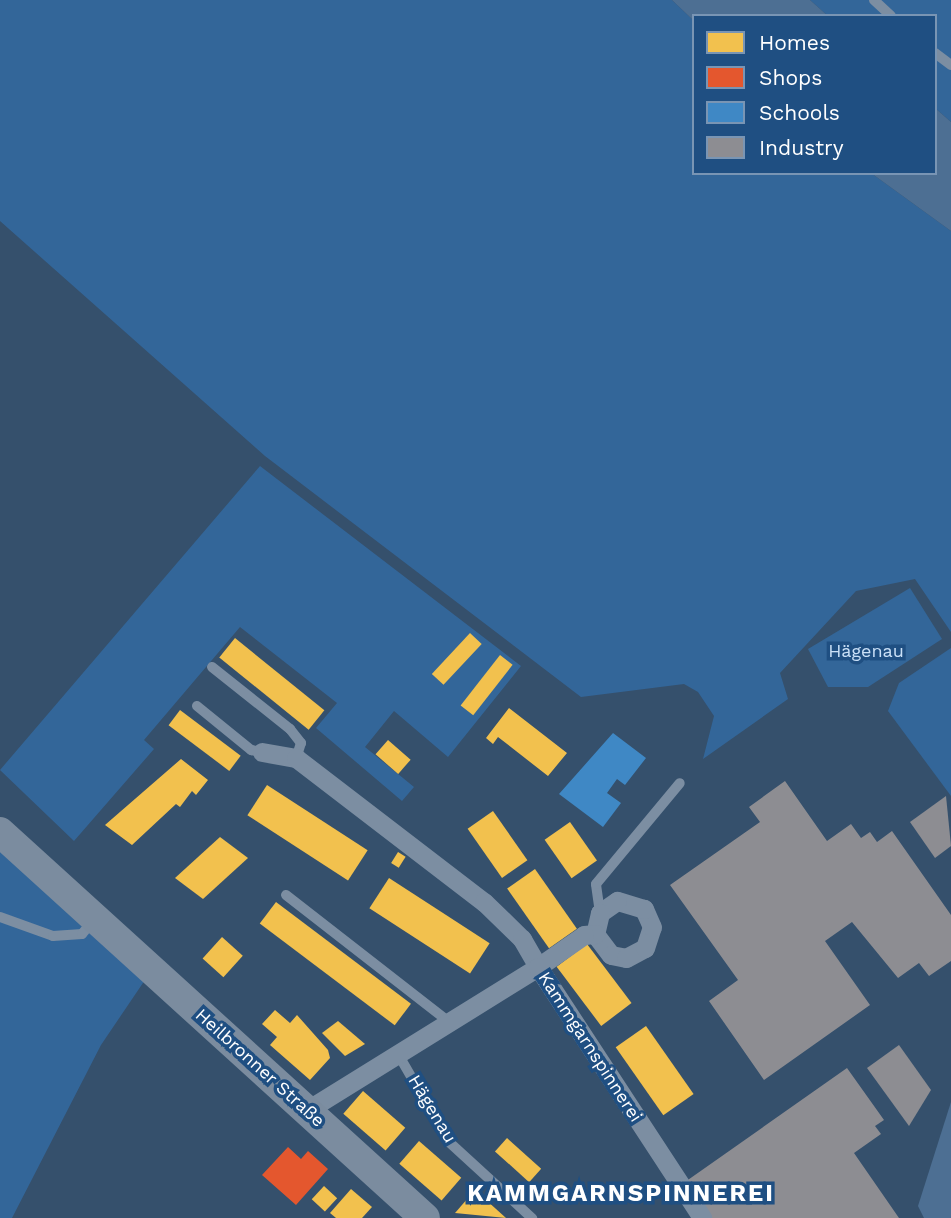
<!DOCTYPE html>
<meta charset="utf-8">
<style>
body{margin:0}
#map{position:relative;width:951px;height:1218px;overflow:hidden;background:#35506c;font-family:"Work Sans",sans-serif}
div>[style]{position:absolute}
.green>*{inset:0;background:#369}
.water>*{inset:0;background:#4d6f93}
.homes>*{inset:0;background:#f2c14e;transform-origin:0 0}
.shops>*{inset:0;background:#e4572e}
.schools>*{inset:0;background:#3f88c5}
.industry>*{inset:0;background:#8d8d92}
.service>*{height:10px;margin:-5px;padding:0 5px;transform-origin:5px;border-radius:5px;background:#7c8ea2}
.minor>*{height:19px;margin:-9.5px;padding:0 9.5px;transform-origin:9.5px;border-radius:9.5px;background:#7c8ea2}
.primary>*{height:30px;margin:-15px;padding:0 15px;transform-origin:15px;border-radius:15px;background:#7b8c9f}
span{translate:-50% -50%;white-space:nowrap;text-align:center;line-height:1.15;-webkit-text-stroke:7px #1f4f82;paint-order:stroke}
.park-label{font-size:18px;color:#cae0f7}
.street-label{font-size:18px;color:#fff}
.district-label{font-size:24px;color:#fff;font-weight:700;letter-spacing:2px}
.legend{position:absolute;left:692px;top:14px;width:245px;height:161px;box-sizing:border-box;background:#1f4f82;border:2px solid #7995b4;margin:0;padding:9px 12px;list-style:none;font-size:21px;color:#fff}
.legend li{display:flex;align-items:center;gap:14px;height:35px}
.legend b{width:35px;border:2px solid #7995b4}
</style>
<div id="map">
<div class="green">
<i style="clip-path:polygon(0 0,672px 0,694px 21px,694px 173px,871px 173px,951px 231px,951px 632px,915px 579px,856px 591px,780px 673px,788px 699px,703px 759px,714px 716px,698px 692px,684px 684px,581px 697px,265px 456px,0 221px)"></i>
<i style="clip-path:polygon(810px 0,951px 0,951px 122px,935px 108px,935px 16px,828px 16px)"></i>
<i style="clip-path:polygon(260px 466px,521px 666px,448px 757px,394px 711px,365px 747px,414px 787px,402px 801px,316px 728px,337px 703px,240px 627px,144px 740px,154px 749px,74px 841px,0 770px)"></i>
<i style="clip-path:polygon(910px 588px,942px 639px,868px 687px,828px 687px,808px 649px)"></i>
<i style="clip-path:polygon(951px 648px,951px 796px,888px 711px,899px 683px)"></i>
<i style="clip-path:polygon(0 850px,147px 977px,101px 1045px,12px 1218px,0 1218px)"></i>
</div>
<div class="water">
<i style="clip-path:polygon(672px 0,810px 0,828px 16px,694px 16px,694px 21px)"></i>
<i style="clip-path:polygon(935px 108px,951px 122px,951px 231px,871px 173px,935px 173px)"></i>
<i style="clip-path:polygon(951px 1102px,951px 1218px,924px 1218px,918px 1206px)"></i>
</div>
<div class="homes">
<i style="left:470px;top:633px;width:16px;height:56px;rotate:43deg"></i>
<i style="left:235px;top:638px;width:115px;height:25px;rotate:39deg"></i>
<i style="left:500px;top:655px;width:16px;height:64px;rotate:38deg"></i>
<i style="clip-path:polygon(509px 708px,567px 753px,548px 776px,498px 737px,493px 744px,486px 738px)"></i>
<i style="left:180px;top:710px;width:76px;height:19px;rotate:37deg"></i>
<i style="left:388px;top:740px;width:30px;height:19px;rotate:41deg"></i>
<i style="clip-path:polygon(181px 759px,208px 780px,196px 795px,192px 791px,180px 807px,176px 804px,132px 845px,105px 825px)"></i>
<i style="left:267px;top:785px;width:120px;height:36px;rotate:33deg"></i>
<i style="left:493px;top:811px;width:60px;height:31px;rotate:55deg"></i>
<i style="left:570px;top:822px;width:47px;height:31px;rotate:55deg"></i>
<i style="clip-path:polygon(220px 837px,248px 858px,203px 899px,175px 878px)"></i>
<i style="left:398px;top:852px;width:9px;height:13px;rotate:32deg"></i>
<i style="left:535px;top:869px;width:73px;height:34px;rotate:55deg"></i>
<i style="left:389px;top:878px;width:120px;height:36px;rotate:33deg"></i>
<i style="left:276px;top:902px;width:169px;height:27px;rotate:37deg"></i>
<i style="left:222px;top:937px;width:28px;height:29px;rotate:42deg"></i>
<i style="left:587px;top:944px;width:74px;height:38px;rotate:53deg"></i>
<i style="clip-path:polygon(275px 1010px,290px 1023px,297px 1015px,328px 1050px,330px 1058px,310px 1080px,270px 1045px,277px 1037px,262px 1024px)"></i>
<i style="clip-path:polygon(338px 1021px,365px 1044px,345px 1056px,322px 1033px)"></i>
<i style="left:646px;top:1026px;width:83px;height:37px;rotate:55deg"></i>
<i style="left:363px;top:1091px;width:56px;height:30px;rotate:41deg"></i>
<i style="left:507px;top:1138px;width:46px;height:18px;rotate:42deg"></i>
<i style="left:419px;top:1141px;width:56px;height:30px;rotate:41deg"></i>
<i style="left:324px;top:1186px;width:18px;height:18px;rotate:43deg"></i>
<i style="clip-path:polygon(351px 1189px,372px 1207px,362px 1218px,336px 1218px,330px 1213px)"></i>
<i style="clip-path:polygon(475px 1190px,506px 1218px,455px 1213px)"></i>
</div>
<div class="shops">
<i style="clip-path:polygon(288px 1147px,301px 1159px,308px 1151px,328px 1169px,296px 1205px,262px 1175px)"></i>
</div>
<div class="schools">
<i style="clip-path:polygon(613px 733px,646px 758px,625px 785px,617px 779px,607px 793px,621px 803px,603px 827px,559px 794px)"></i>
</div>
<div class="industry">
<i style="clip-path:polygon(785px 781px,827px 841px,851px 824px,861px 838px,870px 832px,877px 842px,892px 831px,951px 915px,951px 961px,929px 976px,919px 963px,898px 978px,852px 922px,825px 941px,870px 1005px,764px 1080px,709px 1001px,738px 980px,670px 885px,760px 822px,749px 807px)"></i>
<i style="clip-path:polygon(946px 796px,951px 846px,935px 858px,910px 822px)"></i>
<i style="clip-path:polygon(899px 1045px,931px 1090px,909px 1126px,867px 1068px)"></i>
<i style="clip-path:polygon(847px 1068px,884px 1120px,875px 1126px,881px 1134px,854px 1153px,899px 1218px,711px 1218px,685px 1182px)"></i>
</div>
<div class="service">
<i style="left:874px;top:0;width:23px;rotate:43deg"></i>
<i style="left:935px;top:53px;width:20px;rotate:37deg"></i>
<i style="left:212px;top:667px;width:100px;rotate:38.5deg"></i>
<i style="left:290px;top:729px;width:18px;rotate:52deg"></i>
<i style="left:301px;top:743px;width:16px;rotate:108deg"></i>
<i style="left:197px;top:706px;width:70px;rotate:39.2deg"></i>
<i style="left:251px;top:750px;width:11px;rotate:10deg"></i>
<i style="left:286px;top:895px;width:207px;rotate:37.9deg"></i>
<i style="left:600px;top:913px;width:29px;rotate:-98deg"></i>
<i style="left:596px;top:884px;width:131px;rotate:-50.3deg"></i>
<i style="left:0;top:917px;width:56px;rotate:19.7deg"></i>
<i style="left:53px;top:936px;width:29px;rotate:-4deg"></i>
<i style="left:82px;top:934px;width:16px;rotate:-50deg"></i>
<i style="left:398px;top:1054px;width:102px;rotate:59.9deg"></i>
<i style="left:449px;top:1142px;width:113px;rotate:42.5deg"></i>
</div>
<div class="minor">
<i style="left:262px;top:752px;width:35px;rotate:10deg"></i>
<i style="left:296px;top:758px;width:237px;rotate:37.5deg"></i>
<i style="left:484px;top:902px;width:53px;rotate:44.2deg"></i>
<i style="left:522px;top:939px;width:32px;rotate:60deg"></i>
<i style="left:538px;top:967px;width:272px;rotate:148.2deg"></i>
<i style="left:595px;top:934px;width:26px;rotate:53deg"></i>
<i style="left:611px;top:955px;width:15px;rotate:11deg"></i>
<i style="left:626px;top:958px;width:21px;rotate:-28deg"></i>
<i style="left:645px;top:948px;width:22px;rotate:-72deg"></i>
<i style="left:652px;top:927px;width:20px;rotate:-114deg"></i>
<i style="left:644px;top:909px;width:28px;rotate:-163deg"></i>
<i style="left:617px;top:901px;width:21px;rotate:145deg"></i>
<i style="left:600px;top:913px;width:22px;rotate:103deg"></i>
<i style="left:595px;top:934px;width:11px;rotate:175deg"></i>
<i style="left:584px;top:935px;width:56px;rotate:145.2deg"></i>
<i style="left:538px;top:967px;width:300px;rotate:56.8deg"></i>
</div>
<div class="primary">
<i style="left:0;top:832px;width:574px;rotate:42.25deg"></i>
</div>
<div class="park-label">
<span style="left:866px;top:651px">Hägenau</span>
</div>
<div class="street-label">
<span style="left:590px;top:1047px;rotate:57deg">Kammgarnspinnerei</span>
<span style="left:260px;top:1068px;rotate:42deg">Heilbronner Straße</span>
<span style="left:432px;top:1109px;rotate:59deg">Hägenau</span>
</div>
<div class="district-label">
<span style="left:621px;top:1194px">KAMMGARNSPINNEREI</span>
</div>
<ul class="legend">
<li><b style="height:19px;background:#f2c14e"></b>Homes</li>
<li><b style="height:19px;background:#e4572e"></b>Shops</li>
<li><b style="height:19px;background:#3f88c5"></b>Schools</li>
<li><b style="height:19px;background:#8d8d92"></b>Industry</li>
</ul>
</div>
